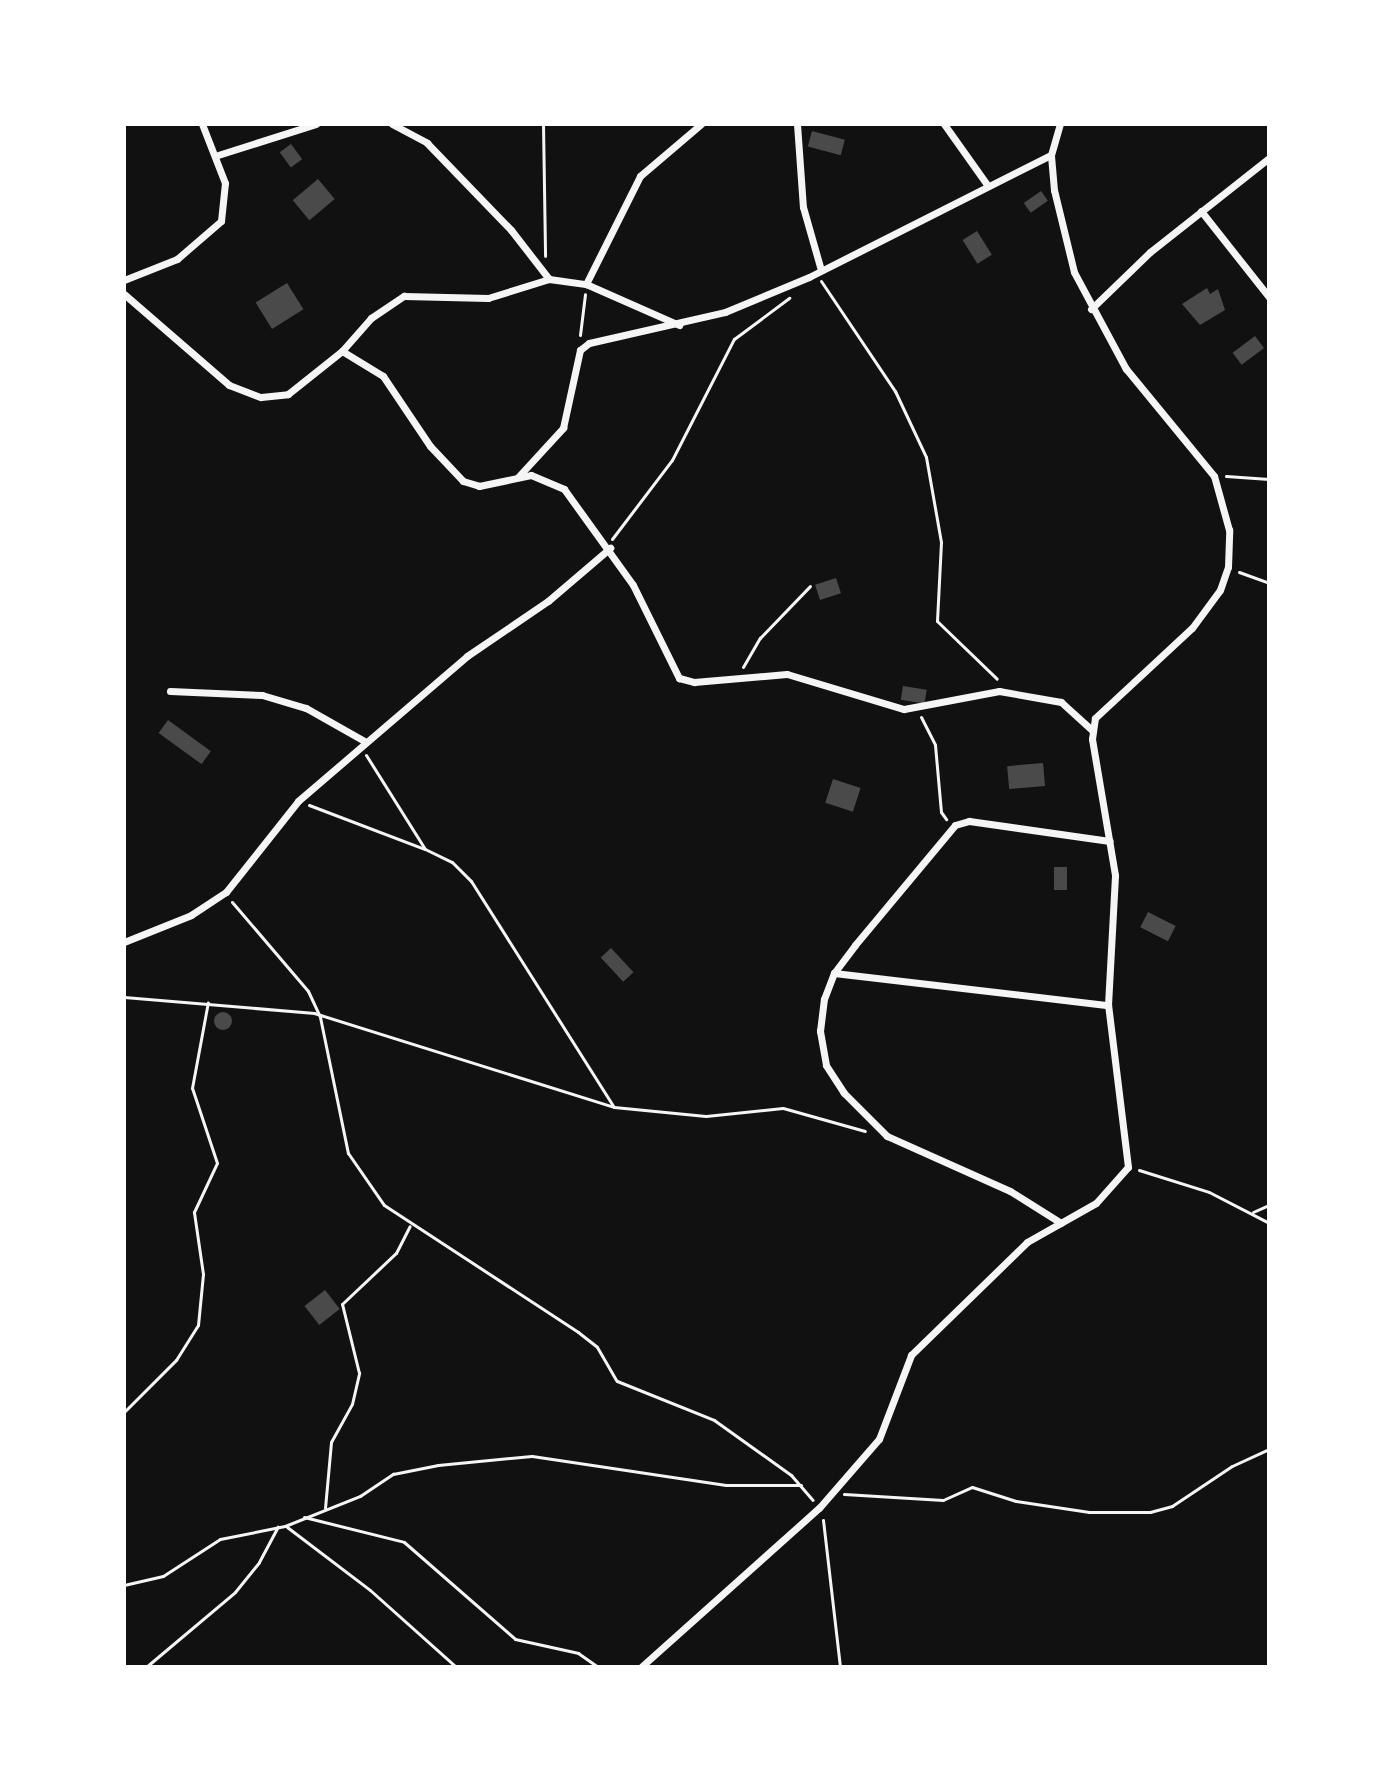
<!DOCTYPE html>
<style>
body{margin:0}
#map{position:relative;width:1393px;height:1791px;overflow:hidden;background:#111;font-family:Inter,sans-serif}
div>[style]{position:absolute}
.building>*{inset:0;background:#4a4a4a;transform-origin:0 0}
.round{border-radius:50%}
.path>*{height:3px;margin:-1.5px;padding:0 1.5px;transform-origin:1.5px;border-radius:1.5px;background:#f5f5f5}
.minor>*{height:7px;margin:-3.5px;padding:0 3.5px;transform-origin:3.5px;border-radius:3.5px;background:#f5f5f5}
span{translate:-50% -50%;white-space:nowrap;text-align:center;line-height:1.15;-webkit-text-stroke:6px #fff;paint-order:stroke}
.frame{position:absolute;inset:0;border:126px solid #fff;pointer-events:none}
</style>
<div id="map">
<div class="building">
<i style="left:812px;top:131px;width:34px;height:16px;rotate:15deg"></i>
<i style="left:291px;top:144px;width:19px;height:14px;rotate:54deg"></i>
<i style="left:318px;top:179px;width:26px;height:33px;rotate:50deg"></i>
<i style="left:1041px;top:191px;width:12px;height:21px;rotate:55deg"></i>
<i style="left:977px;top:231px;width:28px;height:17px;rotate:58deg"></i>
<i style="left:287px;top:283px;width:31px;height:37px;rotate:58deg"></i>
<i style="clip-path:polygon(1207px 288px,1210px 294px,1218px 289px,1225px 310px,1200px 325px,1182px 304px)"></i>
<i style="left:1255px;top:336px;width:15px;height:28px;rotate:53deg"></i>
<i style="left:836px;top:578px;width:16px;height:22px;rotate:72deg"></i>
<i style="left:903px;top:686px;width:24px;height:14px;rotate:9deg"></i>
<i style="left:168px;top:720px;width:53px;height:16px;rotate:36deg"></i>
<i style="left:1043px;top:763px;width:23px;height:36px;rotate:85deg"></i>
<i style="left:833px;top:779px;width:29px;height:25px;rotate:18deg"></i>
<i style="left:1054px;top:867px;width:13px;height:23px"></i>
<i style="left:1148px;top:912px;width:31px;height:17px;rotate:27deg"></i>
<i style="left:611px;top:948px;width:33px;height:14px;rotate:47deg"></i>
<i class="round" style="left:214px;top:1012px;width:18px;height:18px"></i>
<i style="left:325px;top:1290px;width:24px;height:26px;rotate:52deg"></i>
</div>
<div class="path">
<i style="left:543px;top:124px;width:132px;rotate:89.1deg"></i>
<i style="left:821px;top:281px;width:133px;rotate:56.1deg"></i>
<i style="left:895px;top:391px;width:73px;rotate:64.8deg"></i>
<i style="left:926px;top:457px;width:86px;rotate:80deg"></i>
<i style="left:941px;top:542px;width:79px;rotate:92.9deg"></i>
<i style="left:937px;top:621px;width:83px;rotate:44deg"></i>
<i style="left:580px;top:335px;width:41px;rotate:-83deg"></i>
<i style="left:1226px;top:476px;width:43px;rotate:4deg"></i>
<i style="left:612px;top:539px;width:99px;rotate:-52.8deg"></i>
<i style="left:672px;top:460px;width:136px;rotate:-62.9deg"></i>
<i style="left:734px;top:339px;width:69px;rotate:-36.7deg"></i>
<i style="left:1239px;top:572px;width:32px;rotate:20deg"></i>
<i style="left:743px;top:667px;width:34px;rotate:-60deg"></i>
<i style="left:760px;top:638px;width:72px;rotate:-46.1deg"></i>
<i style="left:921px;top:717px;width:31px;rotate:63deg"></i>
<i style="left:935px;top:745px;width:67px;rotate:84.9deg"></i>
<i style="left:941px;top:812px;width:9px;rotate:54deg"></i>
<i style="left:366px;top:755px;width:111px;rotate:57.9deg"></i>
<i style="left:309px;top:805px;width:124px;rotate:20.8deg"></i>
<i style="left:425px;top:849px;width:30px;rotate:26deg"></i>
<i style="left:452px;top:862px;width:27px;rotate:45deg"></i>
<i style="left:471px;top:881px;width:267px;rotate:57.7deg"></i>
<i style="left:232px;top:902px;width:117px;rotate:49.5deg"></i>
<i style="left:308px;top:991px;width:29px;rotate:65deg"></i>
<i style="left:320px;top:1017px;width:139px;rotate:78.4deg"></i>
<i style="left:348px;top:1153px;width:63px;rotate:55.3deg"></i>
<i style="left:384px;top:1205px;width:232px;rotate:33.2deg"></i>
<i style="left:578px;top:1332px;width:24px;rotate:38deg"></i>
<i style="left:597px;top:1347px;width:39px;rotate:60deg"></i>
<i style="left:617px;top:1381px;width:105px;rotate:21.9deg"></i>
<i style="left:714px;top:1420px;width:95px;rotate:35.5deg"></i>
<i style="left:791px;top:1475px;width:33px;rotate:49deg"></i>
<i style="left:124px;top:997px;width:191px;rotate:4.8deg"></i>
<i style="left:314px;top:1013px;width:314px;rotate:17.4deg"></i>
<i style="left:614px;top:1107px;width:92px;rotate:5.6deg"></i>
<i style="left:706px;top:1116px;width:77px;rotate:-5.9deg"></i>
<i style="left:783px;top:1108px;width:85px;rotate:15.7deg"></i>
<i style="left:1139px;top:1170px;width:73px;rotate:17.4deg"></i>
<i style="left:1209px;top:1192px;width:68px;rotate:27.3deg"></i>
<i style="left:1253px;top:1212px;width:17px;rotate:-24deg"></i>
<i style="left:124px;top:1412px;width:74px;rotate:-45deg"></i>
<i style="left:176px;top:1360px;width:41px;rotate:-57.8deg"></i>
<i style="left:198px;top:1325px;width:51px;rotate:-84.4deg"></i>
<i style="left:203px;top:1274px;width:63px;rotate:-98.3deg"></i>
<i style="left:194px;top:1212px;width:54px;rotate:-64.9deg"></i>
<i style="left:217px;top:1163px;width:79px;rotate:-108.4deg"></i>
<i style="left:192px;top:1088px;width:87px;rotate:-79.5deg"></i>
<i style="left:844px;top:1494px;width:99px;rotate:3.5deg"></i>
<i style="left:943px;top:1500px;width:32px;rotate:-24deg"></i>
<i style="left:972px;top:1487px;width:46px;rotate:17.7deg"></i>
<i style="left:1016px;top:1501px;width:74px;rotate:8.6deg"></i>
<i style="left:1089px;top:1512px;width:61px"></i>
<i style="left:1150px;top:1512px;width:23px;rotate:-15deg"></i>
<i style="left:1172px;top:1506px;width:72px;rotate:-33.7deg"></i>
<i style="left:1232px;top:1466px;width:41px;rotate:-24.7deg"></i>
<i style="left:325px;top:1508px;width:66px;rotate:-84.8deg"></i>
<i style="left:331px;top:1442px;width:43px;rotate:-61.1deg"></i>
<i style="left:352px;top:1404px;width:32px;rotate:-77deg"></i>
<i style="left:359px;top:1373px;width:71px;rotate:-103.8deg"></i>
<i style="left:342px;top:1304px;width:74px;rotate:-43.4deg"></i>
<i style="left:396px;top:1253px;width:30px;rotate:-63deg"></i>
<i style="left:304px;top:1517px;width:103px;rotate:14deg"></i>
<i style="left:404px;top:1542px;width:147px;rotate:41.1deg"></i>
<i style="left:515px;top:1639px;width:65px;rotate:12.5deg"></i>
<i style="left:578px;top:1653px;width:24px;rotate:35deg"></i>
<i style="left:823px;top:1520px;width:148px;rotate:83.4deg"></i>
<i style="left:287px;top:1527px;width:104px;rotate:37.2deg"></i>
<i style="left:370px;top:1590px;width:115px;rotate:41.8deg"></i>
<i style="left:124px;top:1585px;width:40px;rotate:-13deg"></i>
<i style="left:163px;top:1576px;width:68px;rotate:-33deg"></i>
<i style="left:220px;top:1539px;width:66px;rotate:-11.3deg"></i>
<i style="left:285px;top:1526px;width:81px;rotate:-21.8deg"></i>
<i style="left:360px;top:1496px;width:40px;rotate:-34deg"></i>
<i style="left:393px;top:1474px;width:46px;rotate:-11.3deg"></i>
<i style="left:438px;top:1465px;width:94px;rotate:-5.5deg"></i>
<i style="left:532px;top:1456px;width:196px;rotate:8.5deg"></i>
<i style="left:726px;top:1485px;width:75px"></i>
<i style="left:146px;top:1667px;width:116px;rotate:-40.1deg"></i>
<i style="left:235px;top:1592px;width:38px;rotate:-51deg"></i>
<i style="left:259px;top:1562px;width:40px;rotate:-62deg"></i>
</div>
<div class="minor">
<i style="left:392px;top:124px;width:40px;rotate:28deg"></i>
<i style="left:427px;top:143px;width:121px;rotate:46deg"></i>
<i style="left:511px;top:230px;width:62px;rotate:52.2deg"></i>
<i style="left:797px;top:124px;width:83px;rotate:85.9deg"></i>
<i style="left:803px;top:207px;width:66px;rotate:74.1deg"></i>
<i style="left:944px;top:124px;width:76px;rotate:54.6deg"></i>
<i style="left:218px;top:155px;width:103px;rotate:-17.6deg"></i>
<i style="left:1201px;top:211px;width:110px;rotate:51.7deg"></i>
<i style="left:124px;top:280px;width:57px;rotate:-21.6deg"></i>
<i style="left:177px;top:259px;width:58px;rotate:-40.8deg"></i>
<i style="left:221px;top:221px;width:38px;rotate:-84deg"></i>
<i style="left:225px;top:183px;width:63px;rotate:-111.3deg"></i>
<i style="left:586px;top:284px;width:121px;rotate:-63.4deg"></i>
<i style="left:640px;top:176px;width:80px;rotate:-40.4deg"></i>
<i style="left:124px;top:294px;width:139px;rotate:40.9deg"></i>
<i style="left:229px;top:385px;width:34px;rotate:21deg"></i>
<i style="left:261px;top:397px;width:27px;rotate:-6deg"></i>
<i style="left:288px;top:394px;width:69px;rotate:-38.5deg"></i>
<i style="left:342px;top:351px;width:48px;rotate:31.4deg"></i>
<i style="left:383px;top:376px;width:84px;rotate:56.1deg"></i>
<i style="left:430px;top:446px;width:48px;rotate:46.7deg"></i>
<i style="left:463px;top:481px;width:17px;rotate:17deg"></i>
<i style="left:479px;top:486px;width:53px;rotate:-11.9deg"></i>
<i style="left:531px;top:475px;width:36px;rotate:23deg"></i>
<i style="left:564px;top:489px;width:118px;rotate:54.3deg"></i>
<i style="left:633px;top:585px;width:104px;rotate:63.7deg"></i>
<i style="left:679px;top:678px;width:16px;rotate:15deg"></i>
<i style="left:694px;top:682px;width:93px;rotate:-4.9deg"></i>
<i style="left:787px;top:674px;width:122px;rotate:16.7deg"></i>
<i style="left:904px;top:709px;width:97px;rotate:-10.7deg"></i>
<i style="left:999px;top:691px;width:63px;rotate:10.1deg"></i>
<i style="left:1061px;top:702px;width:43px;rotate:42.2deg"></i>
<i style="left:1091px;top:309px;width:82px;rotate:-44deg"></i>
<i style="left:1150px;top:252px;width:152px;rotate:-38.3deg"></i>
<i style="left:342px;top:351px;width:44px;rotate:-48.7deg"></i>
<i style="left:371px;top:318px;width:40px;rotate:-34deg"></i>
<i style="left:404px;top:296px;width:84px;rotate:1.4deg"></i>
<i style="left:488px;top:298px;width:64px;rotate:-17.3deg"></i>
<i style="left:549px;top:279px;width:37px;rotate:8deg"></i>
<i style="left:586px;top:284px;width:102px;rotate:23.8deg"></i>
<i style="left:518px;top:477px;width:67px;rotate:-47.4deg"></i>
<i style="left:563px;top:428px;width:80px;rotate:-77.7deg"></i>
<i style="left:580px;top:350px;width:11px;rotate:-38deg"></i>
<i style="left:589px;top:343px;width:139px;rotate:-12.8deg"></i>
<i style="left:725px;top:312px;width:91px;rotate:-22.6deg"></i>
<i style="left:809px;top:277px;width:271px;rotate:-26.8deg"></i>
<i style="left:170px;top:691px;width:92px;rotate:2.5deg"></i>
<i style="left:262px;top:695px;width:46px;rotate:16.5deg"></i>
<i style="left:306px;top:708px;width:69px;rotate:29.5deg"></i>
<i style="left:124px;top:942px;width:72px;rotate:-21.9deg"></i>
<i style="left:191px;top:915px;width:42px;rotate:-33.3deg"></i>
<i style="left:226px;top:892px;width:116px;rotate:-51.6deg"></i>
<i style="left:298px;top:801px;width:223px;rotate:-40.6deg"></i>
<i style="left:467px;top:656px;width:98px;rotate:-34.2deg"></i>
<i style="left:548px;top:601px;width:82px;rotate:-40.5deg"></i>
<i style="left:834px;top:973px;width:276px;rotate:6.7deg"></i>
<i style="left:1061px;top:1223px;width:60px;rotate:-147.9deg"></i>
<i style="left:1010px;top:1191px;width:135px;rotate:-155.9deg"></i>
<i style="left:887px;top:1136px;width:61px;rotate:-135deg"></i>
<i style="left:844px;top:1093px;width:33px;rotate:-123deg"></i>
<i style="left:826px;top:1065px;width:35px;rotate:-100deg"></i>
<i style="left:820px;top:1031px;width:32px;rotate:-83deg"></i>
<i style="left:824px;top:999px;width:28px;rotate:-69deg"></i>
<i style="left:834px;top:973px;width:35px;rotate:-53deg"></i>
<i style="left:855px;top:945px;width:156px;rotate:-50.2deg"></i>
<i style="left:955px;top:825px;width:15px;rotate:-16deg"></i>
<i style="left:969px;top:821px;width:142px;rotate:8.1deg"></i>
<i style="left:641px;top:1667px;width:239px;rotate:-41.8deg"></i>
<i style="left:819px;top:1508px;width:91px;rotate:-49deg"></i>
<i style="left:879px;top:1439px;width:90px;rotate:-69.1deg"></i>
<i style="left:911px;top:1355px;width:162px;rotate:-44.2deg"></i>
<i style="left:1027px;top:1242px;width:79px;rotate:-29.5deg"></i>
<i style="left:1096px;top:1203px;width:48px;rotate:-48.4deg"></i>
<i style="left:1128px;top:1167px;width:163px;rotate:-97deg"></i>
<i style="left:1108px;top:1005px;width:130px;rotate:-86.9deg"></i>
<i style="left:1115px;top:875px;width:138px;rotate:-99.6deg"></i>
<i style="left:1092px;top:739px;width:21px;rotate:-82deg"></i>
<i style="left:1095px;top:718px;width:132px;rotate:-42.9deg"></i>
<i style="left:1192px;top:628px;width:47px;rotate:-53.6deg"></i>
<i style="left:1220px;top:590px;width:24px;rotate:-71deg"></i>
<i style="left:1228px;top:567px;width:37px;rotate:-88deg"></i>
<i style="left:1229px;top:530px;width:56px;rotate:-105.5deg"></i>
<i style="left:1214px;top:476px;width:139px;rotate:-129.4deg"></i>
<i style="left:1126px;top:369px;width:110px;rotate:-118.2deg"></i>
<i style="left:1074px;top:272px;width:84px;rotate:-103.7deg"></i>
<i style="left:1054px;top:190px;width:35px;rotate:-95deg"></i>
<i style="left:1051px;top:155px;width:32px;rotate:-74deg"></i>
</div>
<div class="frame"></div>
</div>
